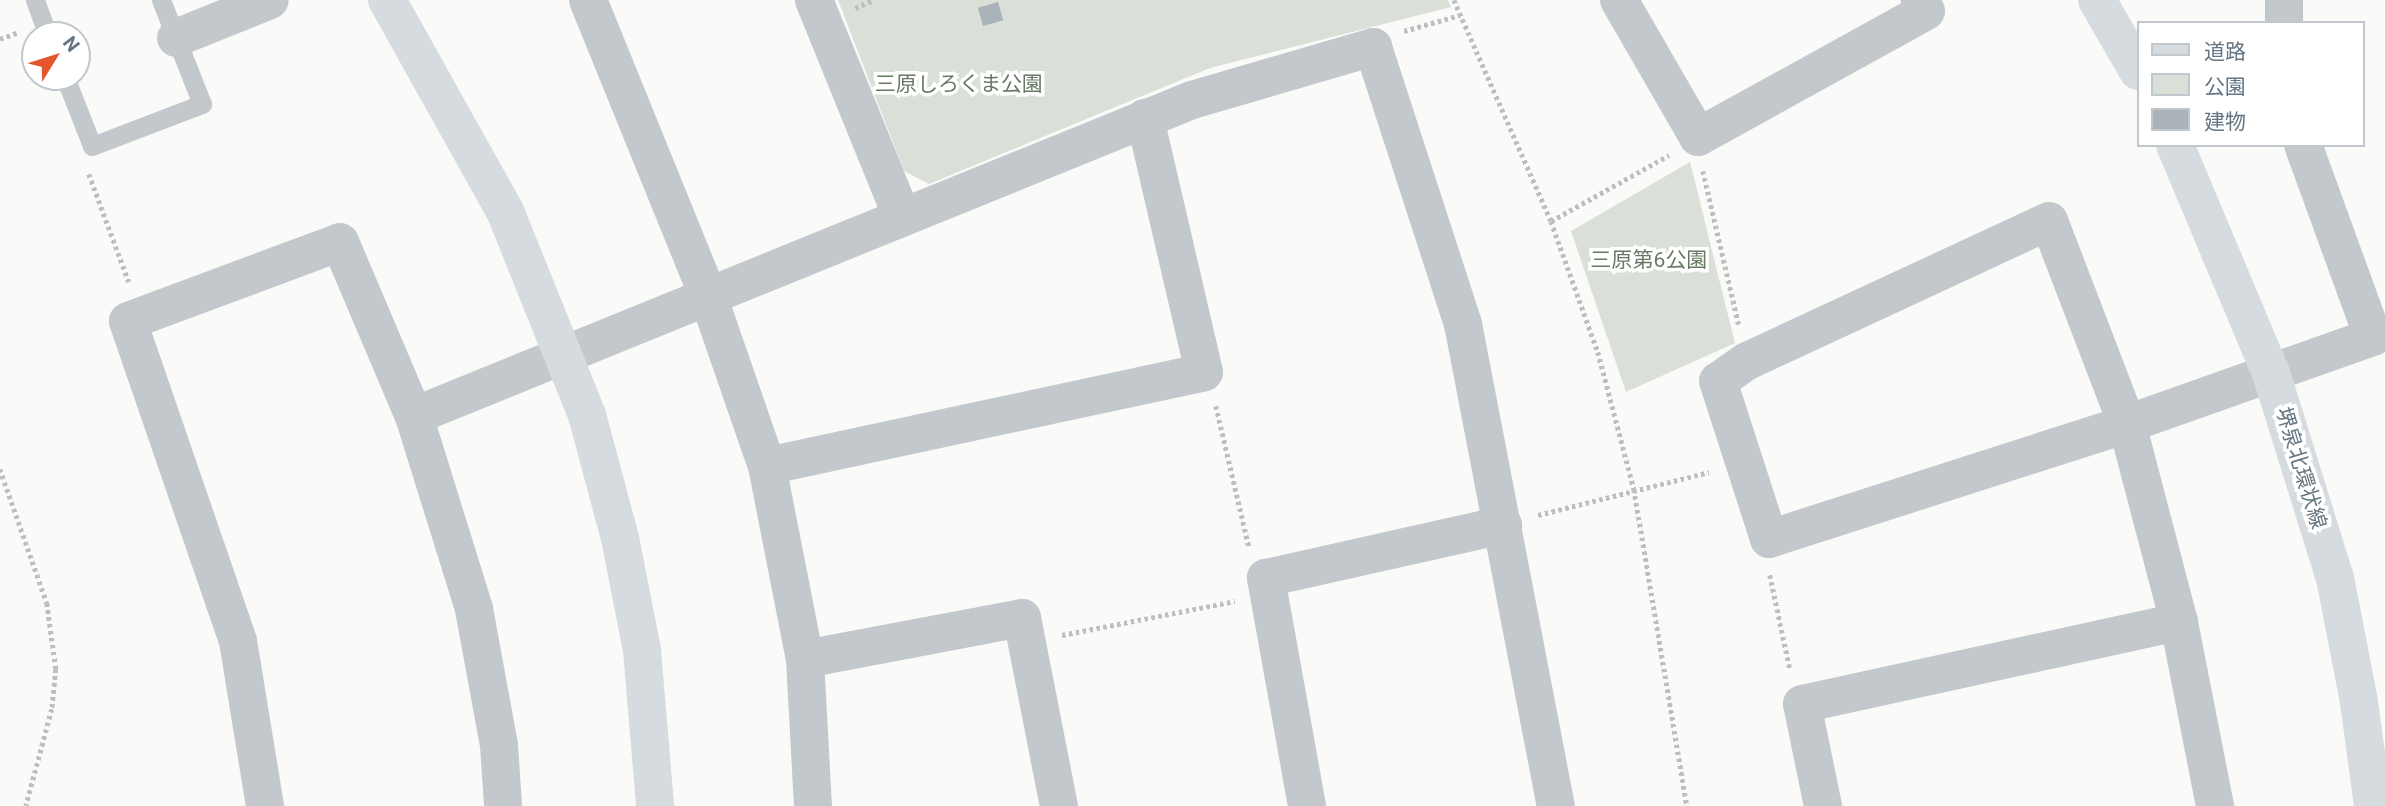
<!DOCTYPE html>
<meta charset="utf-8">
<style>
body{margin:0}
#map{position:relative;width:2385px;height:806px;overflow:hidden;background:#fafaf8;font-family:Roboto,"Noto Sans JP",sans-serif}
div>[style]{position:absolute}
.green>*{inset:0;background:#dadfd7}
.building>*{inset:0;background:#aab3b9;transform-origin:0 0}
.path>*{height:4.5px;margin-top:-2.25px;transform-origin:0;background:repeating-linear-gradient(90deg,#bbbfc2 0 3.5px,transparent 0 7px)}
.lane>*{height:19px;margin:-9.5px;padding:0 9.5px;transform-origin:9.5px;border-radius:9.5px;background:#c3c8cc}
.street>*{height:38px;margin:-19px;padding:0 19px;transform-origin:19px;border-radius:19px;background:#c3c8cc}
.secondary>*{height:38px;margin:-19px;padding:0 19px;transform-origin:19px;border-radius:19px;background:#d6dbdf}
span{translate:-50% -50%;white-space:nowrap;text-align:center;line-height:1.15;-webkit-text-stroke:7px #fff;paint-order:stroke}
.park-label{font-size:21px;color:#687a64}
.street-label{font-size:21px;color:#657683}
.legend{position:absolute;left:2137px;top:21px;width:228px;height:126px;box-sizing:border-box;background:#fff;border:2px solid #c1c8cd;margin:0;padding:9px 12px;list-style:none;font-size:21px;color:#657683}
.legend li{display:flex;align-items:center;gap:14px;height:35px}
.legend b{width:35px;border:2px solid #c1c8cd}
.north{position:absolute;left:21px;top:21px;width:70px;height:70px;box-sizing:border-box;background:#fff;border:2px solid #c1c8cd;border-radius:50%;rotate:52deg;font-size:19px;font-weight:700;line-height:28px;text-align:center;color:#657683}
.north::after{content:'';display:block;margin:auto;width:24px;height:32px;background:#e4572e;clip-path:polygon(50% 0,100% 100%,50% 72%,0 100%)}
</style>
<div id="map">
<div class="green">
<i style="clip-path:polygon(838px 0,1448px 0,1451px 7px,1210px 68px,929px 184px,904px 171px)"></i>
<i style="clip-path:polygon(1690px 162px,1735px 343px,1626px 392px,1571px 231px)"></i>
</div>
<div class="building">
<i style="left:998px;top:2px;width:19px;height:21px;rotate:74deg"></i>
</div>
<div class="path">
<i style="left:1454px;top:0;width:241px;rotate:66.3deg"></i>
<i style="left:1551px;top:221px;width:139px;rotate:70.3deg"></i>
<i style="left:1598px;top:352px;width:142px;rotate:75.3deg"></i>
<i style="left:1634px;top:489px;width:321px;rotate:80.5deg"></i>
<i style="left:855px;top:8px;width:20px;rotate:-24deg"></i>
<i style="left:1404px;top:31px;width:58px;rotate:-15.9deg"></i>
<i style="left:0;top:39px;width:20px;rotate:-20deg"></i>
<i style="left:1703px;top:171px;width:159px;rotate:76.9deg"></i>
<i style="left:89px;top:174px;width:115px;rotate:69.7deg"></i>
<i style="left:1551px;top:221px;width:135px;rotate:-29.2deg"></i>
<i style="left:1216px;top:406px;width:145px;rotate:76.8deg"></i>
<i style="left:0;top:469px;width:142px;rotate:70.7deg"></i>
<i style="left:47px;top:603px;width:67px;rotate:82.2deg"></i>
<i style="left:56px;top:669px;width:40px;rotate:95.7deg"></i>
<i style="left:52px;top:709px;width:100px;rotate:105deg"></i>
<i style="left:1538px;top:515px;width:176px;rotate:-14.1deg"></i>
<i style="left:1770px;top:575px;width:96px;rotate:78deg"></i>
<i style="left:1062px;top:635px;width:176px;rotate:-11.1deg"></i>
</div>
<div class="lane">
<i style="left:35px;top:0;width:37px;rotate:70deg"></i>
<i style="left:65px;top:77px;width:74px;rotate:68.6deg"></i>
<i style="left:92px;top:146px;width:118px;rotate:-20.9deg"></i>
<i style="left:202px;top:104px;width:112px;rotate:-111.5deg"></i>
</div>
<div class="street">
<i style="left:588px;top:0;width:316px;rotate:67.9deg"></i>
<i style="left:707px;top:293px;width:183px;rotate:70.9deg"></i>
<i style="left:767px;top:466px;width:197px;rotate:78.9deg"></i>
<i style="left:805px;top:659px;width:147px;rotate:86.9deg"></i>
<i style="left:814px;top:0;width:231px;rotate:67.9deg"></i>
<i style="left:1619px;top:0;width:158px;rotate:60deg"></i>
<i style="left:1698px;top:137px;width:260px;rotate:-28.9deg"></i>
<i style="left:1926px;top:11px;width:13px;rotate:-119deg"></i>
<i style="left:2284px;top:23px;width:23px;rotate:-90deg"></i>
<i style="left:176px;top:38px;width:101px;rotate:-22deg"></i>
<i style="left:414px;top:416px;width:840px;rotate:-22.11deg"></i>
<i style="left:1192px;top:100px;width:189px;rotate:-16.3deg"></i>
<i style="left:1373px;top:47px;width:291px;rotate:72deg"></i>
<i style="left:1463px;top:324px;width:491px;rotate:79.1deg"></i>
<i style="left:767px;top:466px;width:447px;rotate:-12.1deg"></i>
<i style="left:1204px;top:372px;width:261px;rotate:-103.1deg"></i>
<i style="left:805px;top:659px;width:221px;rotate:-10.7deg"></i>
<i style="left:1022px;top:618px;width:192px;rotate:78.9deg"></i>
<i style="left:265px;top:806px;width:167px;rotate:-99.3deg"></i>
<i style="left:238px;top:641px;width:338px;rotate:-109deg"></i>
<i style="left:128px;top:321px;width:226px;rotate:-20.4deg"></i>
<i style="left:340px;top:242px;width:189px;rotate:67deg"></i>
<i style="left:414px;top:416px;width:202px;rotate:72.7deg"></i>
<i style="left:474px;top:609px;width:138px;rotate:79.6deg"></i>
<i style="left:499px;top:745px;width:61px;rotate:86.2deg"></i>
<i style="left:1307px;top:806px;width:232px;rotate:-100.2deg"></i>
<i style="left:1266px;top:578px;width:243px;rotate:-12.6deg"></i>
<i style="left:1823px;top:806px;width:104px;rotate:-101.6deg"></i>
<i style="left:1802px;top:704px;width:386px;rotate:-12.3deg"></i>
<i style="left:2215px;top:806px;width:187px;rotate:-101.1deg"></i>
<i style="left:2179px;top:622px;width:205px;rotate:-104.7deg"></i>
<i style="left:2127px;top:424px;width:217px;rotate:-111deg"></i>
<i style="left:2049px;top:221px;width:333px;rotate:155.1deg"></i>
<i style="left:1747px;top:361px;width:35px;rotate:145deg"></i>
<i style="left:1718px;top:381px;width:166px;rotate:72.1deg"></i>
<i style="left:1769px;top:539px;width:376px;rotate:-17.8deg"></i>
<i style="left:2127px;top:424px;width:261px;rotate:-19.5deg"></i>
<i style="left:2373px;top:337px;width:204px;rotate:-110deg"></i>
</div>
<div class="secondary">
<i style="left:387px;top:0;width:242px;rotate:60.8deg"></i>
<i style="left:505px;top:211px;width:220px;rotate:68.1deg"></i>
<i style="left:587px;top:415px;width:127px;rotate:75deg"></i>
<i style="left:620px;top:538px;width:114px;rotate:78.9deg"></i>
<i style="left:642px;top:650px;width:157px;rotate:85.2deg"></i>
<i style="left:2097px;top:0;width:82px;rotate:60deg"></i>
<i style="left:2175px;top:145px;width:247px;rotate:67.2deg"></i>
<i style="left:2271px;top:373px;width:215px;rotate:72.7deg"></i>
<i style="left:2335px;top:578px;width:126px;rotate:79deg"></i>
<i style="left:2359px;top:702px;width:105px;rotate:82.3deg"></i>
</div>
<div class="park-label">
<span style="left:959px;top:84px">三原しろくま公園</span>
<span style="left:1649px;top:260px">三原第6公園</span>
</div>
<div class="street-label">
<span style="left:2301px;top:468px;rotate:73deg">堺泉北環状線</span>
</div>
<ul class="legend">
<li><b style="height:9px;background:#d6dbdf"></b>道路</li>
<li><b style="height:19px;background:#dadfd7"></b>公園</li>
<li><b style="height:19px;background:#aab3b9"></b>建物</li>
</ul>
<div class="north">N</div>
</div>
